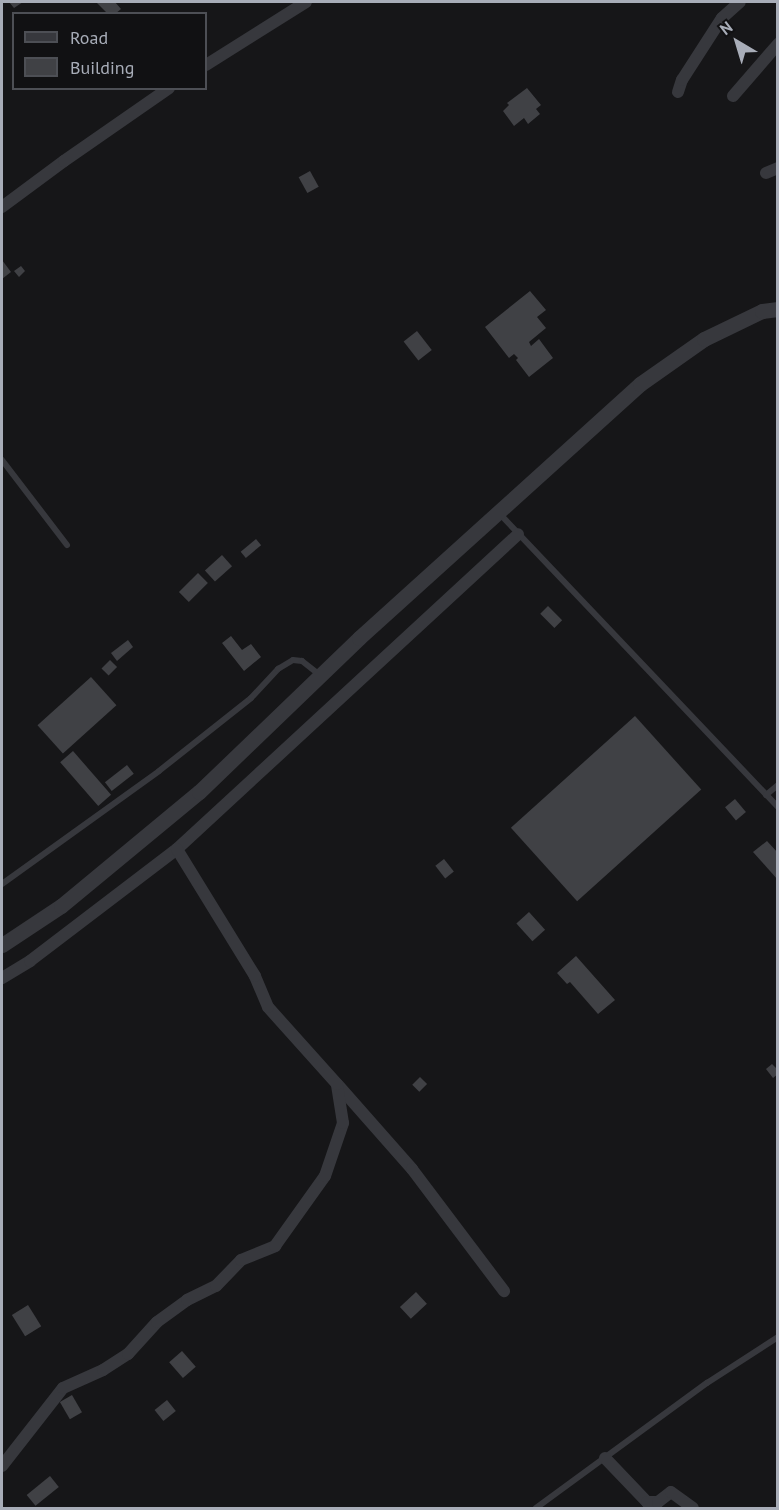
<!DOCTYPE html>
<style>
body{margin:0}
#map{position:relative;width:779px;height:1510px;overflow:hidden;background:#161618;font-family:"PT Sans",sans-serif}
div>[style]{position:absolute}
.building>*{inset:0;background:#404145;transform-origin:0 0}
.service>*{height:6px;margin:-3px;padding:0 3px;transform-origin:3px;border-radius:3px;background:#37383d}
.minor>*{height:12px;margin:-6px;padding:0 6px;transform-origin:6px;border-radius:6px;background:#37383d}
.tertiary>*{height:15px;margin:-7.5px;padding:0 7.5px;transform-origin:7.5px;border-radius:7.5px;background:#37383d}
span{translate:-50% -50%;white-space:nowrap;text-align:center;line-height:1.15;-webkit-text-stroke:4.5px #111113;paint-order:stroke}
.frame{position:absolute;inset:0;border:3px solid #a8adb8;pointer-events:none}
.legend{position:absolute;left:12px;top:12px;width:195px;height:78px;box-sizing:border-box;background:#111113;border:2px solid #4d4f55;margin:0;padding:8px 10px;list-style:none;font-size:18px;color:#a8adb8}
.legend li{display:flex;align-items:center;gap:12px;height:30px}
.legend b{width:30px;border:2px solid #4d4f55}
.north{position:absolute;left:707px;top:12px;width:60px;height:60px;-webkit-text-stroke:4px #111113;paint-order:stroke;rotate:322deg;font-size:16px;font-weight:700;line-height:24px;text-align:center;color:#a8adb8}
.north::after{content:'';display:block;margin:auto;width:21px;height:27px;background:#a8adb8;clip-path:polygon(50% 0,100% 100%,50% 72%,0 100%)}
</style>
<div id="map">
<div class="building">
<i style="clip-path:polygon(9px 2px,23px 2px,14px 8px)"></i>
<i style="clip-path:polygon(96px 2px,115px 2px,121px 9px,115px 14px,108px 14px)"></i>
<i style="clip-path:polygon(527px 88px,541px 105px,536px 109px,540px 114px,528px 124px,524px 118px,514px 126px,503px 111px,509px 105px,507px 103px)"></i>
<i style="left:310px;top:171px;width:18px;height:13px;rotate:61deg"></i>
<i style="clip-path:polygon(2px 260px,11px 272px,2px 279px)"></i>
<i style="clip-path:polygon(21px 266px,25px 271px,19px 277px,14px 271px)"></i>
<i style="clip-path:polygon(530px 291px,546px 310px,537px 317px,546px 328px,529px 342px,531px 346px,539px 339px,553px 358px,529px 377px,516px 360px,518px 358px,514px 354px,509px 358px,485px 327px)"></i>
<i style="left:417px;top:331px;width:24px;height:17px;rotate:52deg"></i>
<i style="left:256px;top:539px;width:8px;height:20px;rotate:50deg"></i>
<i style="left:222px;top:555px;width:15px;height:23px;rotate:48deg"></i>
<i style="left:198px;top:573px;width:14px;height:27px;rotate:45deg"></i>
<i style="left:548px;top:606px;width:20px;height:11px;rotate:45deg"></i>
<i style="clip-path:polygon(231px 636px,242px 650px,251px 644px,261px 657px,244px 671px,222px 643px)"></i>
<i style="clip-path:polygon(128px 640px,133px 647px,117px 661px,111px 653px)"></i>
<i style="left:110px;top:660px;width:10px;height:12px;rotate:45deg"></i>
<i style="left:91px;top:677px;width:38px;height:72px;rotate:48deg"></i>
<i style="left:635px;top:716px;width:99px;height:167px;rotate:48deg"></i>
<i style="left:73px;top:751px;width:58px;height:17px;rotate:49deg"></i>
<i style="left:127px;top:765px;width:11px;height:28px;rotate:52deg"></i>
<i style="left:735px;top:799px;width:17px;height:13px;rotate:50deg"></i>
<i style="clip-path:polygon(767px 841px,778px 853px,778px 880px,753px 852px)"></i>
<i style="left:444px;top:859px;width:16px;height:11px;rotate:52deg"></i>
<i style="left:529px;top:912px;width:24px;height:17px;rotate:48deg"></i>
<i style="clip-path:polygon(576px 956px,615px 1000px,598px 1014px,570px 982px,567px 984px,557px 973px)"></i>
<i style="clip-path:polygon(772px 1064px,778px 1070px,778px 1074px,773px 1078px,766px 1069px)"></i>
<i style="left:420px;top:1077px;width:10px;height:11px;rotate:45deg"></i>
<i style="left:416px;top:1292px;width:16px;height:22px;rotate:47deg"></i>
<i style="left:28px;top:1305px;width:25px;height:19px;rotate:58deg"></i>
<i style="left:182px;top:1351px;width:21px;height:17px;rotate:49deg"></i>
<i style="left:72px;top:1395px;width:20px;height:14px;rotate:60deg"></i>
<i style="left:167px;top:1400px;width:14px;height:16px;rotate:51deg"></i>
<i style="left:50px;top:1476px;width:14px;height:30px;rotate:51deg"></i>
</div>
<div class="service">
<i style="left:2px;top:460px;width:107px;rotate:52.6deg"></i>
<i style="left:498px;top:512px;width:407px;rotate:46.5deg"></i>
<i style="left:766px;top:795px;width:16px;rotate:-40deg"></i>
<i style="left:2px;top:884px;width:193px;rotate:-35.7deg"></i>
<i style="left:159px;top:771px;width:117px;rotate:-38.4deg"></i>
<i style="left:251px;top:698px;width:40px;rotate:-47deg"></i>
<i style="left:278px;top:669px;width:17px;rotate:-31deg"></i>
<i style="left:293px;top:660px;width:9px;rotate:6deg"></i>
<i style="left:302px;top:661px;width:24px;rotate:38deg"></i>
<i style="left:536px;top:1508px;width:212px;rotate:-36.2deg"></i>
<i style="left:707px;top:1383px;width:85px;rotate:-32.9deg"></i>
</div>
<div class="minor">
<i style="left:206px;top:65px;width:118px;rotate:-32.2deg"></i>
<i style="left:678px;top:92px;width:13px;rotate:-72deg"></i>
<i style="left:682px;top:80px;width:74px;rotate:-57.2deg"></i>
<i style="left:722px;top:18px;width:24px;rotate:-42deg"></i>
<i style="left:733px;top:96px;width:69px;rotate:-49.1deg"></i>
<i style="left:766px;top:173px;width:13px;rotate:-23deg"></i>
<i style="left:2px;top:207px;width:77px;rotate:-36.6deg"></i>
<i style="left:64px;top:161px;width:128px;rotate:-34.8deg"></i>
<i style="left:2px;top:978px;width:33px;rotate:-31deg"></i>
<i style="left:30px;top:961px;width:185px;rotate:-37.3deg"></i>
<i style="left:177px;top:849px;width:464px;rotate:-42.7deg"></i>
<i style="left:338px;top:1085px;width:112px;rotate:48.6deg"></i>
<i style="left:412px;top:1169px;width:153px;rotate:53deg"></i>
<i style="left:605px;top:1458px;width:61px;rotate:46.3deg"></i>
<i style="left:647px;top:1502px;width:11px"></i>
<i style="left:658px;top:1502px;width:16px;rotate:-38deg"></i>
<i style="left:671px;top:1492px;width:27px;rotate:36deg"></i>
<i style="left:2px;top:1466px;width:99px;rotate:-52deg"></i>
<i style="left:63px;top:1388px;width:44px;rotate:-24.2deg"></i>
<i style="left:103px;top:1370px;width:30px;rotate:-33deg"></i>
<i style="left:128px;top:1354px;width:43px;rotate:-47.8deg"></i>
<i style="left:157px;top:1322px;width:37px;rotate:-36deg"></i>
<i style="left:187px;top:1300px;width:32px;rotate:-26deg"></i>
<i style="left:216px;top:1286px;width:36px;rotate:-46deg"></i>
<i style="left:241px;top:1260px;width:37px;rotate:-22deg"></i>
<i style="left:275px;top:1246px;width:86px;rotate:-54.5deg"></i>
<i style="left:325px;top:1176px;width:56px;rotate:-71.2deg"></i>
<i style="left:343px;top:1123px;width:39px;rotate:-99deg"></i>
<i style="left:337px;top:1084px;width:103px;rotate:-131.9deg"></i>
<i style="left:268px;top:1007px;width:34px;rotate:-113deg"></i>
<i style="left:255px;top:976px;width:149px;rotate:-121.6deg"></i>
</div>
<div class="tertiary">
<i style="left:2px;top:945px;width:71px;rotate:-33.5deg"></i>
<i style="left:61px;top:906px;width:179px;rotate:-39.6deg"></i>
<i style="left:199px;top:792px;width:222px;rotate:-43.9deg"></i>
<i style="left:359px;top:638px;width:379px;rotate:-42.1deg"></i>
<i style="left:640px;top:384px;width:78px;rotate:-35.1deg"></i>
<i style="left:704px;top:339px;width:64px;rotate:-25.8deg"></i>
<i style="left:762px;top:311px;width:16px;rotate:-7deg"></i>
</div>
<div class="frame"></div>
<ul class="legend">
<li><b style="height:8px;background:#37383d"></b>Road</li>
<li><b style="height:16px;background:#404145"></b>Building</li>
</ul>
<div class="north">N</div>
</div>
